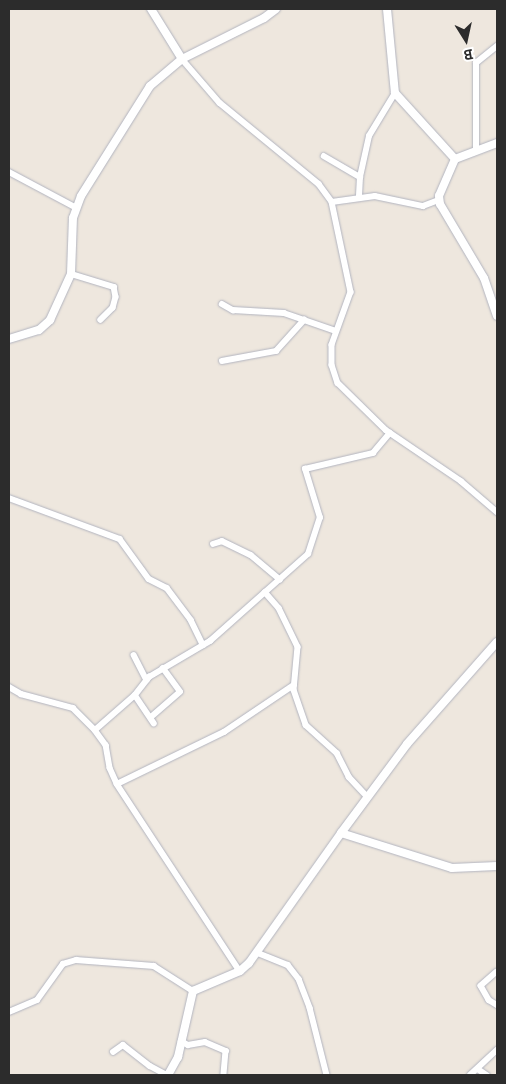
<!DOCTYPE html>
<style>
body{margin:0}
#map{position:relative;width:506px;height:1084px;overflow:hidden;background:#eee7de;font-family:"Space Grotesk",sans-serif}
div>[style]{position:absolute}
.roads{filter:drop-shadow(0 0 1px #b2b4bf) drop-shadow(0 0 1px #b2b4bf)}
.street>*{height:5.5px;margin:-2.75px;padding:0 2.75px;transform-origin:2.75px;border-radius:2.75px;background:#fff}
.secondary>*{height:8px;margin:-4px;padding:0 4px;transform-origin:4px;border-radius:4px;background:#fff}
span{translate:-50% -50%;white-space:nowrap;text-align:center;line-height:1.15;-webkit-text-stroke:4px #fff;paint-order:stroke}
.frame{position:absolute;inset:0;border:10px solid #2c2c2c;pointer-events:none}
.north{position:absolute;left:441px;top:15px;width:50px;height:50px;-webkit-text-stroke:4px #fff;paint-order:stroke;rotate:170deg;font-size:14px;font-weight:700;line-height:20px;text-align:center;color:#2c2c2c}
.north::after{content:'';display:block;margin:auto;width:18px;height:22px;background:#2c2c2c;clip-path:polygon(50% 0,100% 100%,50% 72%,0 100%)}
</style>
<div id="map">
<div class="roads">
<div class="street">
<i style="left:182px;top:59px;width:58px;rotate:49.2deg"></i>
<i style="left:220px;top:103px;width:128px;rotate:39.3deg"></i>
<i style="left:319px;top:184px;width:22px;rotate:54deg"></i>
<i style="left:332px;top:202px;width:92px;rotate:78.1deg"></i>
<i style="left:351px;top:292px;width:56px;rotate:109.7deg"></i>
<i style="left:332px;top:345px;width:20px;rotate:90deg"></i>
<i style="left:332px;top:365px;width:19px;rotate:72deg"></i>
<i style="left:338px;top:383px;width:67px;rotate:44.4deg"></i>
<i style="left:386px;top:430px;width:91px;rotate:34.2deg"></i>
<i style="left:461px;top:481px;width:48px;rotate:40.7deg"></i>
<i style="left:476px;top:151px;width:88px;rotate:-90deg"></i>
<i style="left:476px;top:63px;width:27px;rotate:-39deg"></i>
<i style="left:324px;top:156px;width:42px;rotate:30.3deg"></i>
<i style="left:9px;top:172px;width:75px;rotate:27.9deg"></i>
<i style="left:359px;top:196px;width:19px;rotate:-87deg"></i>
<i style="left:360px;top:177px;width:42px;rotate:-77.6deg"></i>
<i style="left:369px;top:136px;width:50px;rotate:-58.8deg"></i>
<i style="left:332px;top:202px;width:43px;rotate:-7.9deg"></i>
<i style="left:375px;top:196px;width:49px;rotate:11.8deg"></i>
<i style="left:423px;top:206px;width:17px;rotate:-21deg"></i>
<i style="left:71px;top:274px;width:45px;rotate:16.8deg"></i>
<i style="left:114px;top:287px;width:10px;rotate:79deg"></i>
<i style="left:116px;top:297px;width:11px;rotate:105deg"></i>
<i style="left:113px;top:308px;width:17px;rotate:135deg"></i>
<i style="left:222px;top:304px;width:13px;rotate:29deg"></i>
<i style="left:233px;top:310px;width:51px;rotate:3.4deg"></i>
<i style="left:284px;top:313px;width:55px;rotate:19.1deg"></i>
<i style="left:222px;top:361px;width:55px;rotate:-10.5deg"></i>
<i style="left:276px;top:351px;width:42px;rotate:-47.9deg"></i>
<i style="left:9px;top:498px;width:118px;rotate:20.3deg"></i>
<i style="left:120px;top:539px;width:49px;rotate:54.1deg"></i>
<i style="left:149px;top:579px;width:20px;rotate:27deg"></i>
<i style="left:167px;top:588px;width:40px;rotate:53deg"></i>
<i style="left:191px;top:620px;width:28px;rotate:64deg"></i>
<i style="left:213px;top:544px;width:9px;rotate:-18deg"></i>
<i style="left:222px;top:541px;width:32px;rotate:26deg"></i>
<i style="left:251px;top:555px;width:38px;rotate:40deg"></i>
<i style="left:265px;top:592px;width:21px;rotate:49deg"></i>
<i style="left:279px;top:608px;width:43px;rotate:64deg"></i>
<i style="left:298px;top:647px;width:43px;rotate:95.3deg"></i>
<i style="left:294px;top:690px;width:37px;rotate:71deg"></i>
<i style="left:306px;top:725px;width:42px;rotate:42.1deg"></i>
<i style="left:337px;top:753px;width:27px;rotate:63deg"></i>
<i style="left:349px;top:777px;width:25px;rotate:47deg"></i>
<i style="left:134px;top:655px;width:28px;rotate:63deg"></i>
<i style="left:9px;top:687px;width:14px;rotate:30deg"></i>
<i style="left:21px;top:694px;width:54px;rotate:15.1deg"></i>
<i style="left:73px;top:708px;width:31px;rotate:45deg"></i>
<i style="left:95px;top:730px;width:19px;rotate:54deg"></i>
<i style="left:106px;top:745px;width:23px;rotate:80deg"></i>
<i style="left:110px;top:768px;width:17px;rotate:66deg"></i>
<i style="left:117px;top:784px;width:224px;rotate:56.7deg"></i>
<i style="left:135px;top:695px;width:34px;rotate:56deg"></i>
<i style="left:151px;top:717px;width:38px;rotate:-41deg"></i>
<i style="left:180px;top:692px;width:29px;rotate:-126deg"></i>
<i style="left:95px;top:730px;width:53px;rotate:-41.2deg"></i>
<i style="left:135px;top:695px;width:23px;rotate:-52deg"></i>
<i style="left:149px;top:677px;width:71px;rotate:-30.5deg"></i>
<i style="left:210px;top:641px;width:131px;rotate:-41.6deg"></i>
<i style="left:308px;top:554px;width:38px;rotate:-72deg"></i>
<i style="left:320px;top:518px;width:51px;rotate:-107deg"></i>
<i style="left:305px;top:469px;width:70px;rotate:-13.2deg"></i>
<i style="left:373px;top:453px;width:26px;rotate:-50deg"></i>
<i style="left:117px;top:784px;width:119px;rotate:-25.9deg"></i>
<i style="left:224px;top:732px;width:84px;rotate:-33.9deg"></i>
<i style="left:258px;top:953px;width:32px;rotate:22deg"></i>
<i style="left:288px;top:965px;width:18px;rotate:52deg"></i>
<i style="left:299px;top:979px;width:31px;rotate:69deg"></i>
<i style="left:310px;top:1008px;width:69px;rotate:75.8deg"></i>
<i style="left:497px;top:972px;width:21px;rotate:139deg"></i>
<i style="left:481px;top:986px;width:16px;rotate:60deg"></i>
<i style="left:489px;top:1000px;width:9px;rotate:32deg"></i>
<i style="left:9px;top:1012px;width:30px;rotate:-23deg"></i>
<i style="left:37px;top:1000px;width:44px;rotate:-54.2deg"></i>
<i style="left:63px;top:964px;width:14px;rotate:-17deg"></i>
<i style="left:76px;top:960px;width:78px;rotate:4.4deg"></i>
<i style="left:154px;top:966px;width:46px;rotate:32.7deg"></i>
<i style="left:181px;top:1041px;width:8px;rotate:30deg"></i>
<i style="left:188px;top:1045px;width:17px;rotate:-10deg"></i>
<i style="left:205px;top:1042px;width:23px;rotate:23deg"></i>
<i style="left:226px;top:1051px;width:24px;rotate:95deg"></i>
<i style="left:113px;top:1052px;width:12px;rotate:-35deg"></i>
<i style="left:123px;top:1045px;width:34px;rotate:38deg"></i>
<i style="left:150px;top:1066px;width:19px;rotate:28deg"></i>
<i style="left:478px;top:1069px;width:11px;rotate:34deg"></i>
<i style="left:470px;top:1075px;width:37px;rotate:-43deg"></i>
</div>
<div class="secondary">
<i style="left:151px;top:9px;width:59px;rotate:58.2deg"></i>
<i style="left:182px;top:59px;width:92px;rotate:-26.6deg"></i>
<i style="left:264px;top:18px;width:15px;rotate:-37deg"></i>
<i style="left:387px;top:9px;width:84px;rotate:84.6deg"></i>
<i style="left:395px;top:93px;width:89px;rotate:47.7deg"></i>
<i style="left:455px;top:159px;width:45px;rotate:-20.9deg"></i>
<i style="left:455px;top:159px;width:40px;rotate:113.4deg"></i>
<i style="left:439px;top:196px;width:8px;rotate:83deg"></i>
<i style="left:440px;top:204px;width:86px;rotate:59.3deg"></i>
<i style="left:484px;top:278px;width:40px;rotate:71.1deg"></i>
<i style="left:9px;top:339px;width:31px;rotate:-17deg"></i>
<i style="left:39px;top:330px;width:15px;rotate:-42deg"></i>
<i style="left:50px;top:320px;width:51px;rotate:-65.5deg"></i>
<i style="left:71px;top:274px;width:56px;rotate:-88deg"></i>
<i style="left:73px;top:218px;width:23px;rotate:-70deg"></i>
<i style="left:81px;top:196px;width:130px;rotate:-57.9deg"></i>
<i style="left:150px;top:86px;width:42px;rotate:-40.2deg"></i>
<i style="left:341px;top:833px;width:111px;rotate:-53.4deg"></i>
<i style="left:407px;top:744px;width:136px;rotate:-48.6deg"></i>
<i style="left:168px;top:1075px;width:21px;rotate:-61deg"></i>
<i style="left:178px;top:1057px;width:68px;rotate:-77.2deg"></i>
<i style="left:193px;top:991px;width:51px;rotate:-23.1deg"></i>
<i style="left:240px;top:971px;width:12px;rotate:-42deg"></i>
<i style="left:249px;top:963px;width:159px;rotate:-54.7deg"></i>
<i style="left:341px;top:833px;width:116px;rotate:17.5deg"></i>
<i style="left:452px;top:868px;width:45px;rotate:-2.5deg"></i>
</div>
</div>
<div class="frame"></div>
<div class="north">B</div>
</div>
